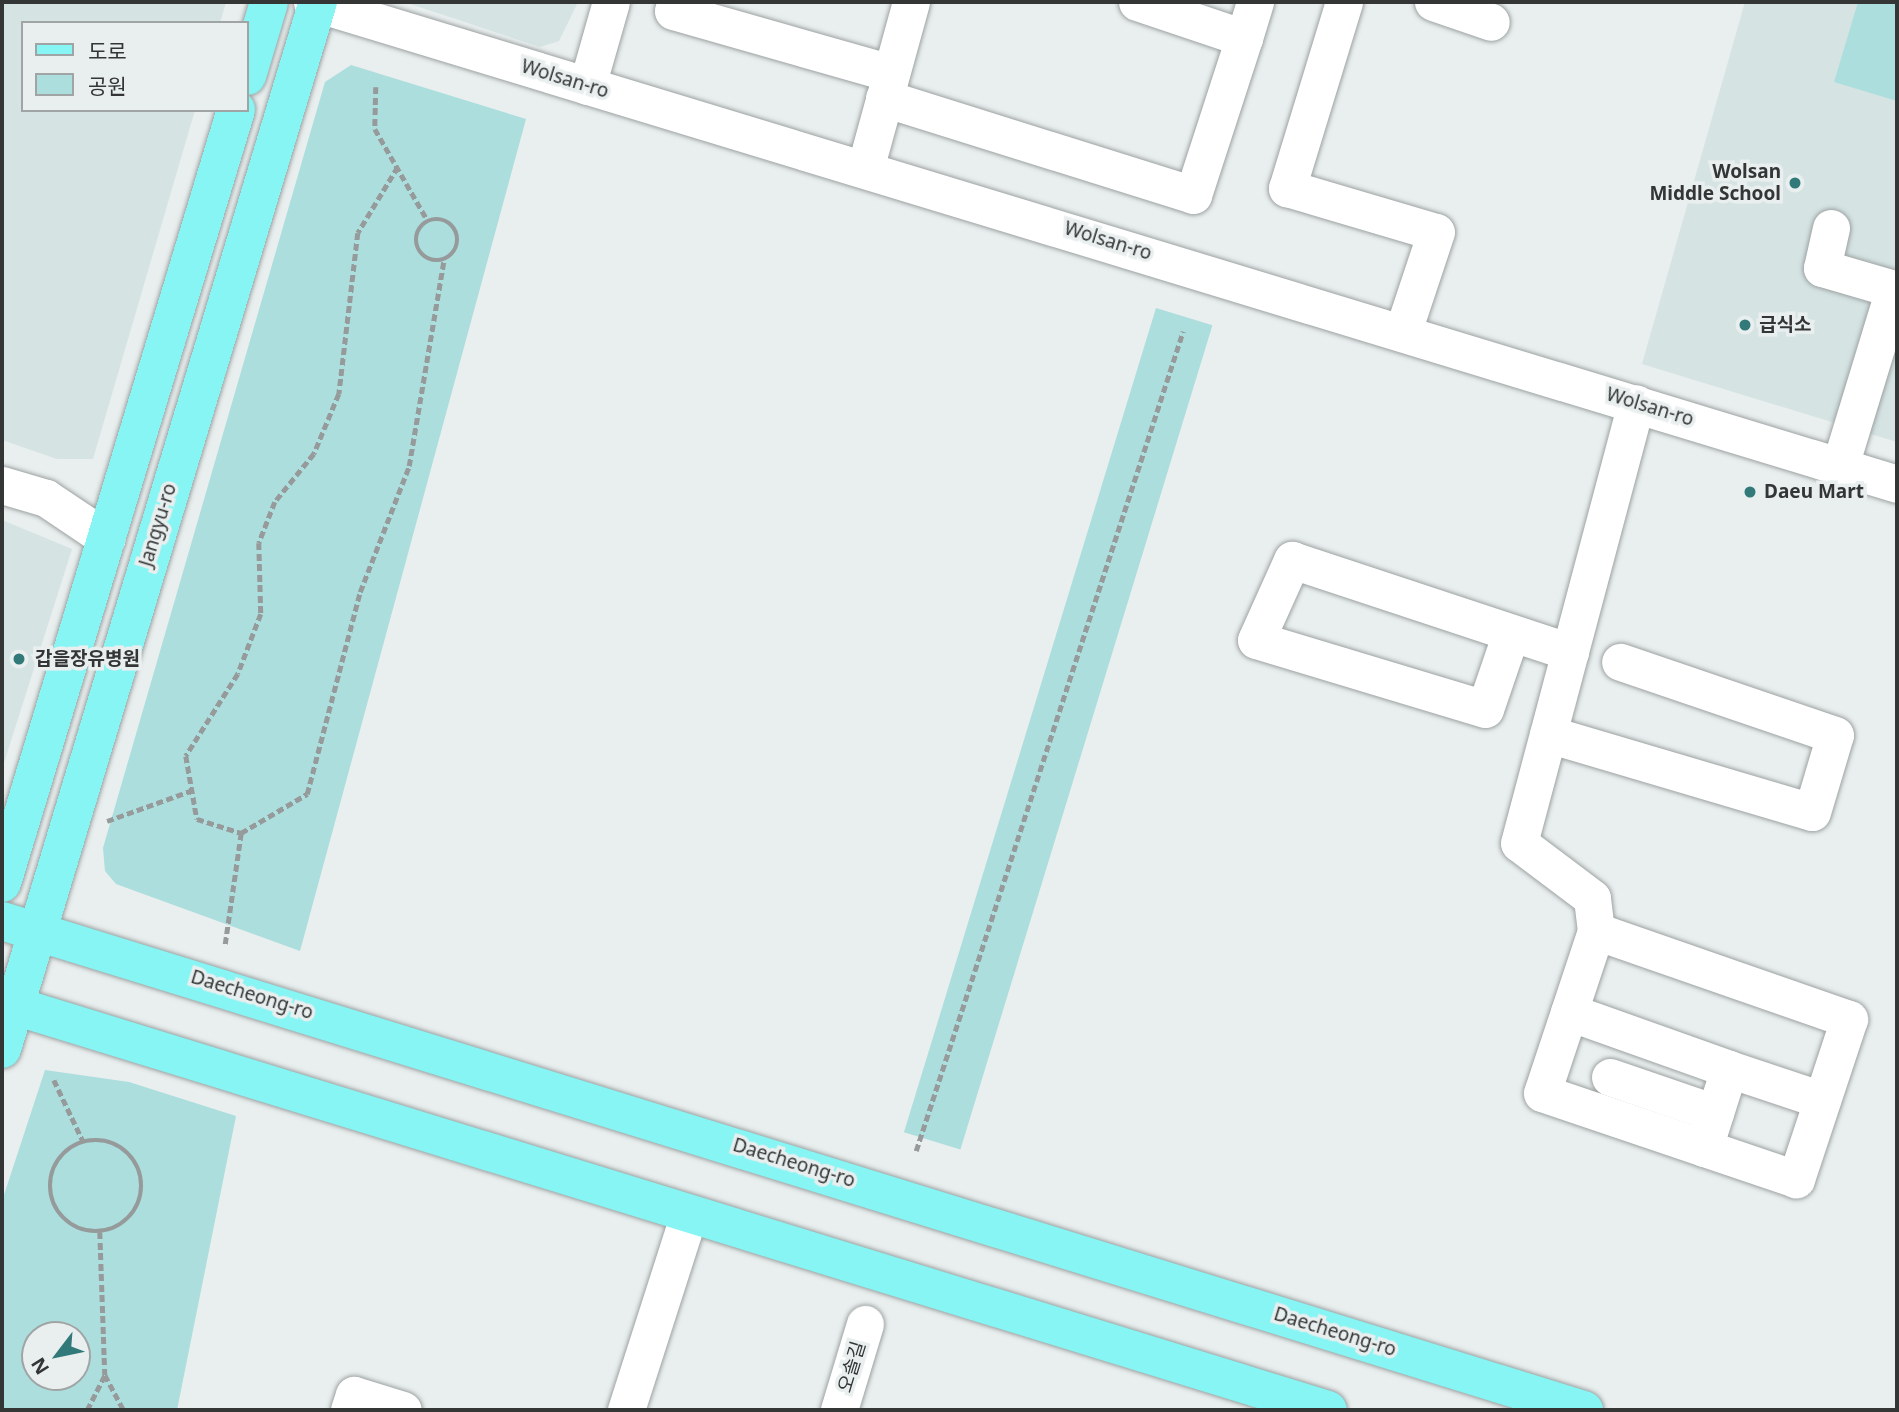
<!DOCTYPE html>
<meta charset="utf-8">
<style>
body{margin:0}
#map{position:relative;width:1899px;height:1412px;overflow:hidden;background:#e9eeee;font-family:"Noto Sans","Noto Sans KR",sans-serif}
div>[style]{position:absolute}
.built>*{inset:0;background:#d5e3e3}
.green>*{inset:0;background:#abdedd;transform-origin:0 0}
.path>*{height:4.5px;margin-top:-2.25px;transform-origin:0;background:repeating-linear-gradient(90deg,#969a9a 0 7px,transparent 0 10.5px)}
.path>.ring{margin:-2.25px;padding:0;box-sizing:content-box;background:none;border:4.5px solid #969a9a;border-radius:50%}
.roads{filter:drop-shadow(0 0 2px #9da2a2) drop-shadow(0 0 2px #9da2a2)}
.minor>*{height:37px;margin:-18.5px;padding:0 18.5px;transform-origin:18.5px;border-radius:18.5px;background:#fff}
.major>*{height:38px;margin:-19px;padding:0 19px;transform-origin:19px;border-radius:19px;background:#86f5f4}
.dots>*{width:19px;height:19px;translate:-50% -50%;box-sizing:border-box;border:4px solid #e9eeee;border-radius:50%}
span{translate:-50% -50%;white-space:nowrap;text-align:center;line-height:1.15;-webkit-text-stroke:7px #e9eeee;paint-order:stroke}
.street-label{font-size:19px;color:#343636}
.poi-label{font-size:19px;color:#343636;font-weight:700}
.right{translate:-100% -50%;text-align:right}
.left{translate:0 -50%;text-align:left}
.frame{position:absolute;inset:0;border:4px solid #343636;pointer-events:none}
.legend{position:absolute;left:21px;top:21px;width:228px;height:91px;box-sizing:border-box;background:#e9eeee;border:2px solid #a1a4a4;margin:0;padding:9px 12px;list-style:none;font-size:21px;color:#343636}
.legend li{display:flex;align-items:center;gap:14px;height:35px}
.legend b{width:35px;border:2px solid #a1a4a4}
.north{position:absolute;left:21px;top:1321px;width:70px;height:70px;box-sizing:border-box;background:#e9eeee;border:2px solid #a1a4a4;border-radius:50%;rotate:238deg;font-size:19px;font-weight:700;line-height:28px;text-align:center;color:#343636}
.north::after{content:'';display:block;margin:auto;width:24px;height:32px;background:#317a79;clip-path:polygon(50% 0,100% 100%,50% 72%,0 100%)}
</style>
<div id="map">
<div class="built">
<i style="clip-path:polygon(2px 2px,226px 2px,220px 23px,23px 23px,23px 110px,195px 110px,93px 459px,57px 459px,2px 440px)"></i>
<i style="clip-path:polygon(404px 2px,578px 2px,559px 41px,540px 47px)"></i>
<i style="clip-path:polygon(1745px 2px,1897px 2px,1897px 442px,1642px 364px)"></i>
<i style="clip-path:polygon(2px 520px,72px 549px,2px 769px)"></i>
</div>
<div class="green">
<i style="clip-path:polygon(1858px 2px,1897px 2px,1897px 101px,1834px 82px)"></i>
<i style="clip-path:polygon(351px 65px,526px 119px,300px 951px,116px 884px,105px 871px,103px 848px,325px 82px)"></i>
<i style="left:1156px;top:308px;width:59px;height:862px;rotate:17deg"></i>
<i style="clip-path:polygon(evenodd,45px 1070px,129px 1082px,236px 1116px,177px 1410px,2px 1410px,2px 1201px,45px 1070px,35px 1335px,77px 1335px,77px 1377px,35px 1377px,35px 1335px)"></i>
</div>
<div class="path">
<i style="left:376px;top:87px;width:42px;rotate:91.4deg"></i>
<i style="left:375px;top:129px;width:106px;rotate:60.1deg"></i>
<i style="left:398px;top:167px;width:77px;rotate:121.2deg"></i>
<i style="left:358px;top:233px;width:162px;rotate:96.7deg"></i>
<i style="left:339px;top:394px;width:65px;rotate:112.6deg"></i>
<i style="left:314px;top:454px;width:62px;rotate:129.1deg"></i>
<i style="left:275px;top:502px;width:44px;rotate:111.3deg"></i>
<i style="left:259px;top:543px;width:71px;rotate:88.4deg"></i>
<i style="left:261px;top:614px;width:64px;rotate:111deg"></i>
<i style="left:238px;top:674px;width:97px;rotate:122.4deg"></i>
<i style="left:186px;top:756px;width:64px;rotate:80.1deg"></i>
<i style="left:197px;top:819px;width:46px;rotate:17.7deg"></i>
<i style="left:241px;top:833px;width:77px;rotate:-30.6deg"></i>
<i style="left:307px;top:794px;width:209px;rotate:-75.3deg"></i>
<i style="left:360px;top:592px;width:135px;rotate:-68.7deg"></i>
<i style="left:409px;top:466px;width:209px;rotate:-80.4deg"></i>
<i class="ring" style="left:416px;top:219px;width:37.5px;height:37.5px"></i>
<i style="left:107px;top:821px;width:91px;rotate:-19.8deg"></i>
<i style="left:225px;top:944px;width:112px;rotate:-81.8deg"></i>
<i style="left:54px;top:1080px;width:68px;rotate:64.6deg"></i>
<i class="ring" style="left:50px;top:1140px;width:87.5px;height:87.5px"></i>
<i style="left:916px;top:1151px;width:862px;rotate:-71.96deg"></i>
<i style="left:100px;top:1232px;width:143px;rotate:88deg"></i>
<i style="left:105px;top:1375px;width:40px;rotate:62deg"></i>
<i style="left:87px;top:1410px;width:39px;rotate:-63deg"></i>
</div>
<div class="roads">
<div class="minor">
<i style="left:312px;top:2px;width:1657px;rotate:16.91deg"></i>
<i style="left:676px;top:2px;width:9px;rotate:108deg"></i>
<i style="left:673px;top:11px;width:226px;rotate:15.9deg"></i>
<i style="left:1137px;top:2px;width:113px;rotate:18.6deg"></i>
<i style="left:1244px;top:38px;width:38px;rotate:-73deg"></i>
<i style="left:1344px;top:2px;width:195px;rotate:107deg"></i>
<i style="left:1287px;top:188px;width:155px;rotate:16.5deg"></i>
<i style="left:1436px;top:232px;width:104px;rotate:108.4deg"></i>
<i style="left:1433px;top:2px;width:61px;rotate:19deg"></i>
<i style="left:587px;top:86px;width:87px;rotate:-74.1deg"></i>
<i style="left:884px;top:98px;width:324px;rotate:17.4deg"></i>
<i style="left:1193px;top:195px;width:165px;rotate:-72deg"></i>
<i style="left:865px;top:169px;width:173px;rotate:-74.6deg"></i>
<i style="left:1831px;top:228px;width:41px;rotate:102.7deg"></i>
<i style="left:1822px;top:268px;width:75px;rotate:16.3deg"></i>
<i style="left:1894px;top:289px;width:185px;rotate:107deg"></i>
<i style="left:2px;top:485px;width:46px;rotate:16.5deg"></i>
<i style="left:46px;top:498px;width:73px;rotate:33.9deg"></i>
<i style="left:1511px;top:633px;width:80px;rotate:108.9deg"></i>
<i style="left:1485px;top:709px;width:239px;rotate:-163.2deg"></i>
<i style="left:1256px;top:640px;width:88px;rotate:-65.8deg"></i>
<i style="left:1292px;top:560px;width:293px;rotate:18.3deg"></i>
<i style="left:1548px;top:734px;width:275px;rotate:16.5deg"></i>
<i style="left:1812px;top:812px;width:80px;rotate:-73.4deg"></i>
<i style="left:1835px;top:735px;width:227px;rotate:-161.2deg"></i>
<i style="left:1596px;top:931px;width:268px;rotate:19.2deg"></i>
<i style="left:1849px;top:1019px;width:169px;rotate:108.3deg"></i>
<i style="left:1796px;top:1179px;width:268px;rotate:-161.3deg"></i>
<i style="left:1542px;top:1093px;width:171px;rotate:-71.6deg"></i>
<i style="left:1596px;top:931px;width:33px;rotate:-97deg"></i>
<i style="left:1592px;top:898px;width:91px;rotate:-143deg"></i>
<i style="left:1519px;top:843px;width:455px;rotate:-75.1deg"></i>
<i style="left:1569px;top:1012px;width:170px;rotate:19.6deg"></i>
<i style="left:1729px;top:1069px;width:83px;rotate:107.6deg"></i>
<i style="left:1729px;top:1069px;width:98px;rotate:18.4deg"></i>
<i style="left:1610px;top:1077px;width:111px;rotate:18.9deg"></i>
<i style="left:349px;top:1410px;width:16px;rotate:-72deg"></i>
<i style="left:354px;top:1395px;width:51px;rotate:17deg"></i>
<i style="left:626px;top:1410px;width:206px;rotate:-72.2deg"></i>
<i style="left:839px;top:1410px;width:90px;rotate:-73.2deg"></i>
</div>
<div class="major">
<i style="left:247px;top:76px;width:77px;rotate:-73.4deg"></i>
<i style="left:2px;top:883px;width:808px;rotate:-73.16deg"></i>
<i style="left:2px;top:921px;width:1656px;rotate:17.18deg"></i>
<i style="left:2px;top:1002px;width:1387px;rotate:17.1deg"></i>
<i style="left:2px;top:1049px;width:1094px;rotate:-73.21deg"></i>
</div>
</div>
<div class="dots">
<i style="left:1795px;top:183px;background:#317a79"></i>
<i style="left:1745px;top:325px;background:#317a79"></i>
<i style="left:1750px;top:492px;background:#317a79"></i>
<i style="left:19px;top:659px;background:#317a79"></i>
</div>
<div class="street-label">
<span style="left:565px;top:79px;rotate:17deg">Wolsan-ro</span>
<span style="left:1108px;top:241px;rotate:17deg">Wolsan-ro</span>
<span style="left:1650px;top:407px;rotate:17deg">Wolsan-ro</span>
<span style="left:158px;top:525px;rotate:-73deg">Jangyu-ro</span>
<span style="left:252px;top:995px;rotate:17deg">Daecheong-ro</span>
<span style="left:794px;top:1163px;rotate:17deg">Daecheong-ro</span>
<span style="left:1335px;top:1332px;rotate:17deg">Daecheong-ro</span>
<span style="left:852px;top:1367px;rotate:-73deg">오솔길</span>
</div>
<div class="poi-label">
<span class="right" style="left:1781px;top:183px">Wolsan<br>Middle School</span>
<span class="left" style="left:1759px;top:325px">급식소</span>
<span class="left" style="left:1764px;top:492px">Daeu Mart</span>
<span class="left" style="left:35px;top:659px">갑을장유병원</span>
</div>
<div class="frame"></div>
<ul class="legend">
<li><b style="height:9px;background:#86f5f4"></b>도로</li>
<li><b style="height:19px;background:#abdedd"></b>공원</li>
</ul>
<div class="north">N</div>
</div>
